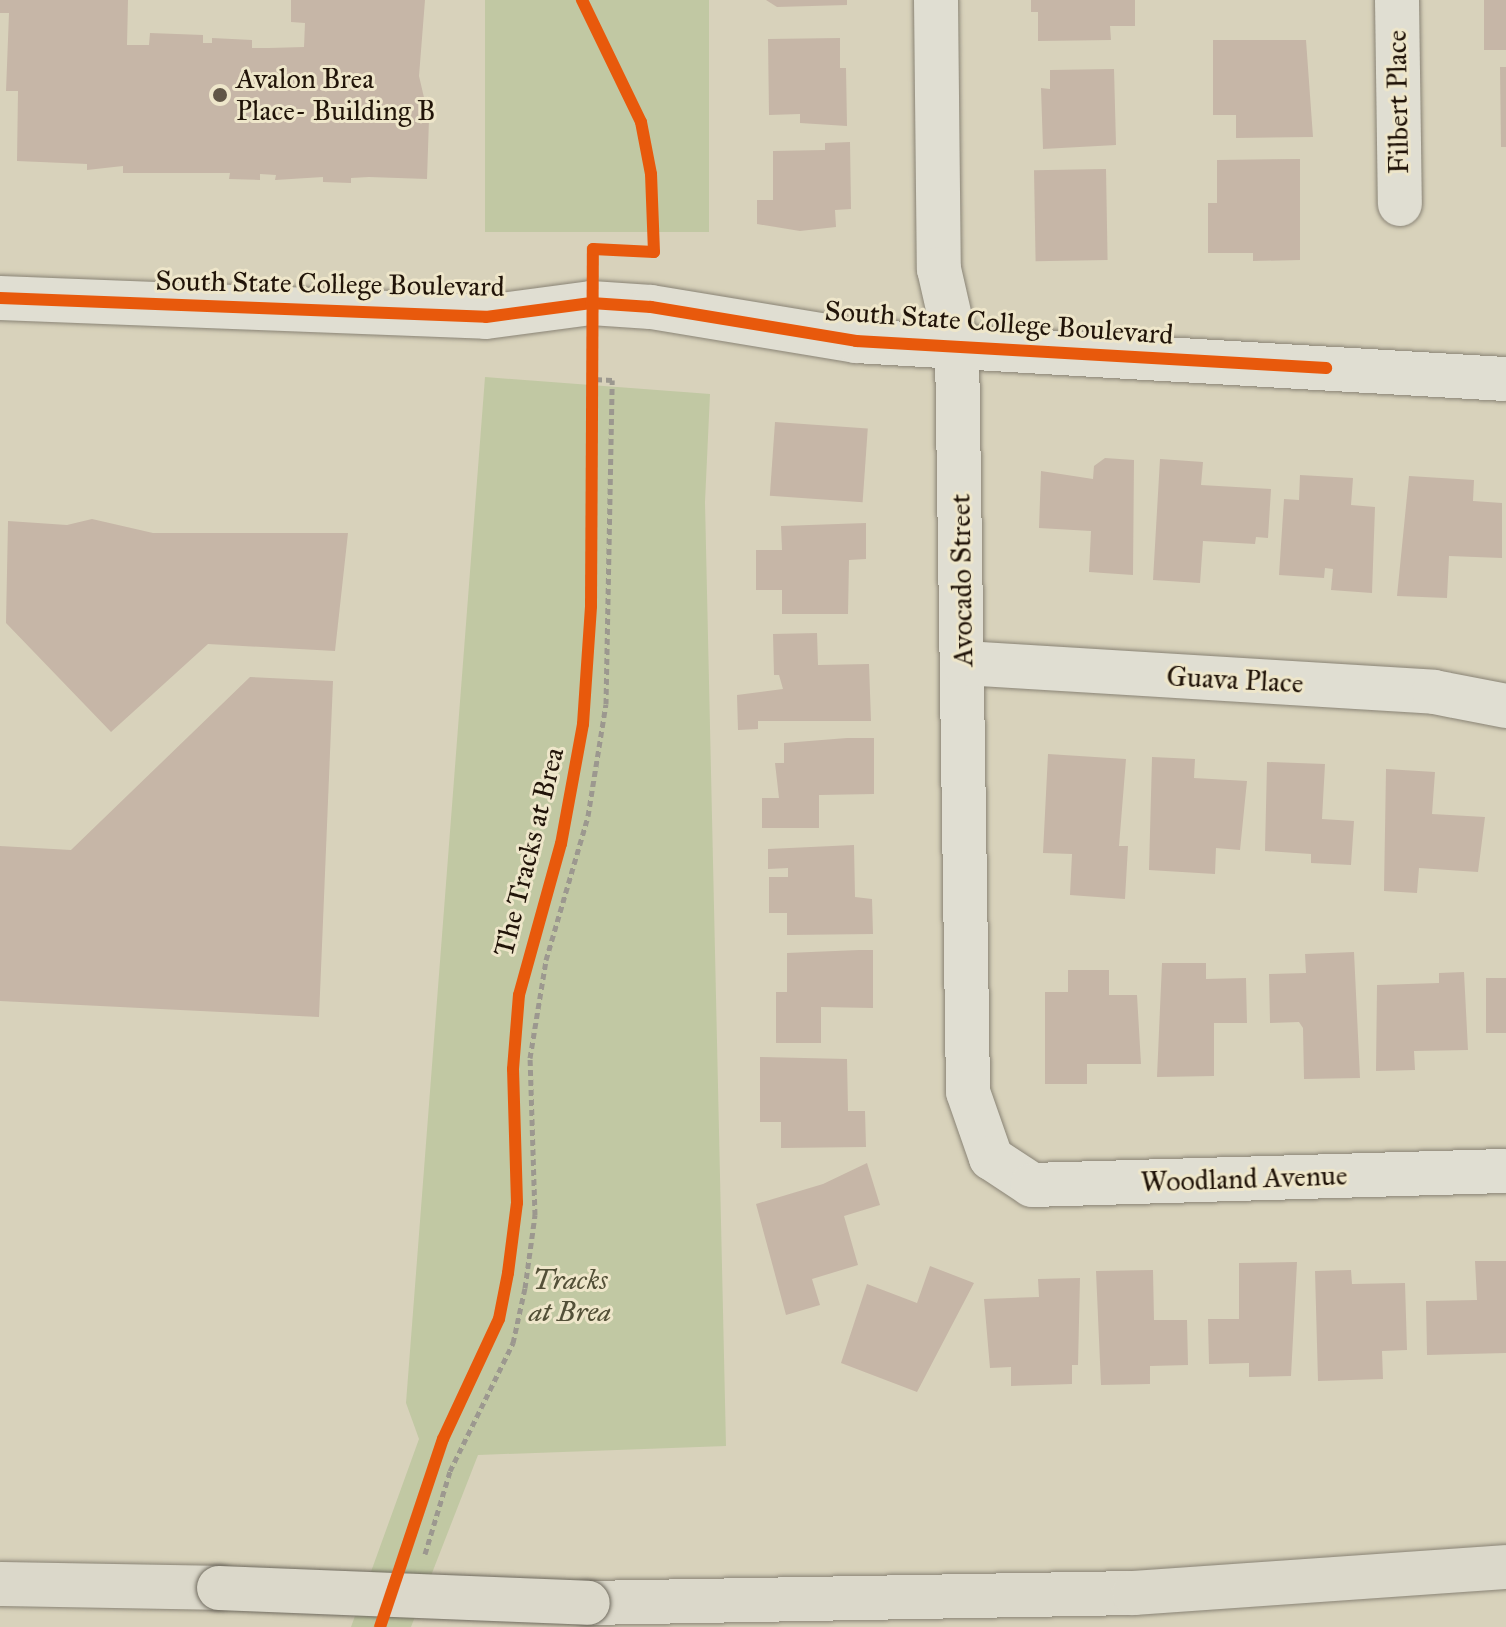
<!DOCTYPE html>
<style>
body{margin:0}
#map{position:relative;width:1506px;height:1627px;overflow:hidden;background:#d8d2bb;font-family:"IM FELL Great Primer",serif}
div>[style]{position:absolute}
.green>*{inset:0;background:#c1c8a3;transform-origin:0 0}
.building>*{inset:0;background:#c6b6a7;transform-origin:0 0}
.path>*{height:5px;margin-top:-2.5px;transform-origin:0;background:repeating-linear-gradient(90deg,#9c988f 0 6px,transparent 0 10px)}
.roads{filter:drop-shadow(0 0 2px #898375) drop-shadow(0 0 2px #898375)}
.street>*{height:44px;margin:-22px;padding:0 22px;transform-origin:22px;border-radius:22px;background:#e0ded2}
.secondary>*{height:44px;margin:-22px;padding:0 22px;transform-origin:22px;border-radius:22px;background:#e0ded2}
.highway>*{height:44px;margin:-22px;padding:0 22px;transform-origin:22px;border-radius:22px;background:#dbd8ca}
.bridges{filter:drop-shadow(0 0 2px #6f6a5e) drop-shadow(0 0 2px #6f6a5e)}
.highway-bridge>*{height:44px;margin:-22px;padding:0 22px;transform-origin:22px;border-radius:22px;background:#dbd8ca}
.cycleway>*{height:12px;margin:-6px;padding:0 6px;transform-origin:6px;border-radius:6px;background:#e8590c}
.dots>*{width:22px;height:22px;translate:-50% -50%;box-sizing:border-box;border:4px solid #eee6ca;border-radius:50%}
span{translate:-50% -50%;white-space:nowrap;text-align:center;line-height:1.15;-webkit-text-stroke:6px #eee6ca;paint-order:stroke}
.poi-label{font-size:28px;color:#211409}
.left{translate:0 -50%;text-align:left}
.street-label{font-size:28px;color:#211409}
.park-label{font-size:28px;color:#535038;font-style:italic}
</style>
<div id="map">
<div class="green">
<i style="left:485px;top:0;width:224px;height:232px"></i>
<i style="clip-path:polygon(485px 377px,710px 394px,705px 502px,726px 1446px,478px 1455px,411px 1627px,351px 1627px,419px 1439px,406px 1403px)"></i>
</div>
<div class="building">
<i style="clip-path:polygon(0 0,128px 0,127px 45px,149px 45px,150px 33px,203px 35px,203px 43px,212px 43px,212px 38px,252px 40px,252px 48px,269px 48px,304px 47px,305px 23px,291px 22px,291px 0,425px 0,419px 76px,429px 119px,427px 179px,369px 177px,351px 178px,351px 183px,323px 182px,323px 177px,275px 180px,276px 175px,260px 174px,260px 180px,229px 179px,230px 173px,123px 173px,123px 166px,87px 170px,87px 164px,17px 161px,18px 91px,6px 91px,9px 13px,0 13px)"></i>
<i style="clip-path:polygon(766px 0,847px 0,847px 5px,777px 7px)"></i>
<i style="clip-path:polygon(1031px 0,1135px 0,1135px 26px,1110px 26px,1111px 40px,1038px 41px,1038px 12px,1031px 12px)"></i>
<i style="left:1484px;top:0;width:22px;height:50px"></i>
<i style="clip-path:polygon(840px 38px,840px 68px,846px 68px,847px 126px,800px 123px,800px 114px,769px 115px,768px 39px)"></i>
<i style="clip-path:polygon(1213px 40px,1306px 40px,1313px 137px,1236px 138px,1236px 115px,1213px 115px)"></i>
<i style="clip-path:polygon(1500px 67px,1506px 67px,1506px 147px,1501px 147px)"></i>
<i style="clip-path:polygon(1114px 69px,1116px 145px,1043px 149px,1041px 88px,1050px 89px,1050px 70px)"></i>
<i style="clip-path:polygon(850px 142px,851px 209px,835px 210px,836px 227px,800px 231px,757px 224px,757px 200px,773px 200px,773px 151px,825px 150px,825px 143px)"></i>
<i style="clip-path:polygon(1300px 159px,1300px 260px,1253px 261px,1253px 253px,1208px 253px,1208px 203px,1217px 203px,1217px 160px)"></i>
<i style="left:1106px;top:169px;width:91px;height:72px;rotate:89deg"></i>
<i style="left:775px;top:422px;width:93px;height:74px;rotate:4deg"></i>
<i style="clip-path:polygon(1105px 458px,1134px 460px,1133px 575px,1089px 572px,1091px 531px,1039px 528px,1041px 471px,1093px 479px,1094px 466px)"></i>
<i style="clip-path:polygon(1160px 459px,1203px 462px,1201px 485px,1271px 489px,1268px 538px,1256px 537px,1255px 544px,1203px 541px,1200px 583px,1153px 580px)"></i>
<i style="clip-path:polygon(1300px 475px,1353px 478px,1351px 505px,1375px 507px,1372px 593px,1331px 590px,1333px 569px,1325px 568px,1324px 578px,1279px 575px,1284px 499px,1299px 500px)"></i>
<i style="clip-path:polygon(1409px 476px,1474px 480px,1473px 501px,1502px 503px,1502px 558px,1449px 556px,1447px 598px,1397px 596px)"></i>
<i style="clip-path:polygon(92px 519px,153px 533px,348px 533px,335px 651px,208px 644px,111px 732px,6px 623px,8px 521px,67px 525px)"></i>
<i style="clip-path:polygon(866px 523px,866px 559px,849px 560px,848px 614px,782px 614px,782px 590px,756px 590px,756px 550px,782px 550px,781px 526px)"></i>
<i style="clip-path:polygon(817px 633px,818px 665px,869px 664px,871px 721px,758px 721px,758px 729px,738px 730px,737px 695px,783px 689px,779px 675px,774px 675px,773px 634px)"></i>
<i style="clip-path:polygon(250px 677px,333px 681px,319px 1017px,0 1001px,0 846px,71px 850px)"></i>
<i style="clip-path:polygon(847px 738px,874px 738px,874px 794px,819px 795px,819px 828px,762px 828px,762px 798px,779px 798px,775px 763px,784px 763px,784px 743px)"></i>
<i style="clip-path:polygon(1048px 754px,1126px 759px,1119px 846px,1128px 846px,1125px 899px,1070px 895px,1072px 854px,1043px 853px)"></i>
<i style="clip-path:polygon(1152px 757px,1195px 759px,1194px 778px,1247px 781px,1240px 850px,1216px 848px,1215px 874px,1149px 870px)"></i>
<i style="clip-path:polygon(1267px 762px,1325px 764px,1322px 819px,1354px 821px,1351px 865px,1311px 863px,1311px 854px,1265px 851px)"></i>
<i style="clip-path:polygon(1386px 769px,1435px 772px,1432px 814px,1485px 817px,1478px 872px,1419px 868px,1417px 893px,1384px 891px)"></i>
<i style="clip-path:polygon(854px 845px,855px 897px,872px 899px,873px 934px,787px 935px,787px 913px,769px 913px,769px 877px,788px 877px,788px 868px,768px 869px,768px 849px)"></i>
<i style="clip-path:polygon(859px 950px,873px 950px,873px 1008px,821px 1007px,821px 1043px,776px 1043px,776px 992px,787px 992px,787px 953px)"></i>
<i style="clip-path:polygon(1354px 952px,1360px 1078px,1304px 1079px,1303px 1028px,1299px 1022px,1270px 1023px,1269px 974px,1306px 973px,1305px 954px)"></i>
<i style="clip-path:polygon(1162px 963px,1206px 963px,1206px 979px,1246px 978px,1247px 1023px,1214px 1023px,1214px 1076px,1157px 1077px)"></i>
<i style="clip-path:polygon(1068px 970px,1109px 970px,1109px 995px,1137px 995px,1141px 1064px,1087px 1064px,1087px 1084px,1045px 1084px,1045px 992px,1068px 992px)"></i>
<i style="clip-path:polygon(1464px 972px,1468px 1050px,1414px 1051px,1415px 1070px,1376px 1071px,1377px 985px,1439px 983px,1439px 973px)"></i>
<i style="left:1486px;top:978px;width:20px;height:55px"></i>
<i style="clip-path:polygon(760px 1057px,847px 1059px,848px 1111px,865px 1111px,866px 1147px,781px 1148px,781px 1122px,760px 1122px)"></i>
<i style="clip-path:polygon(867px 1163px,880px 1205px,844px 1216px,858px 1265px,812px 1279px,820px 1305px,786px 1315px,756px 1204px,823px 1184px)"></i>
<i style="clip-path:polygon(1475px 1261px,1506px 1261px,1506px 1353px,1427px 1355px,1426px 1301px,1477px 1300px)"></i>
<i style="clip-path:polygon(1297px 1262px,1291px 1376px,1249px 1377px,1249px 1363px,1209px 1364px,1208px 1319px,1239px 1319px,1239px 1263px)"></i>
<i style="clip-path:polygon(930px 1266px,974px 1283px,917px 1392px,841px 1363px,867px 1284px,917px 1303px)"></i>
<i style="clip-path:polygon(1153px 1270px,1154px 1320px,1187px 1320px,1188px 1365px,1150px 1366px,1150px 1384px,1101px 1385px,1096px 1271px)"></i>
<i style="clip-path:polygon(1351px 1270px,1352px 1284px,1405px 1283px,1407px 1350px,1382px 1351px,1383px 1379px,1318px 1381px,1315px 1271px)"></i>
<i style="clip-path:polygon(1080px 1278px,1078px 1365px,1072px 1365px,1072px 1384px,1011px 1386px,1011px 1367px,990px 1368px,984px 1299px,1039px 1297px,1038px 1279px)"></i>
</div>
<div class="path">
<i style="left:425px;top:1554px;width:87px;rotate:-73.2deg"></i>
<i style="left:450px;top:1471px;width:143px;rotate:-63.8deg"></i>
<i style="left:513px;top:1343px;width:56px;rotate:-77.7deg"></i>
<i style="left:525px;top:1288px;width:74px;rotate:-82.2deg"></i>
<i style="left:535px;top:1215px;width:157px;rotate:-91.8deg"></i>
<i style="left:530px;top:1058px;width:99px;rotate:-80.7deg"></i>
<i style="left:546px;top:960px;width:150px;rotate:-73.7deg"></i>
<i style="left:588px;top:816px;width:113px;rotate:-80.9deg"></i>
<i style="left:606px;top:704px;width:324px;rotate:-88.9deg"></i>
<i style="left:612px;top:380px;width:19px;rotate:-177deg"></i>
</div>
<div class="roads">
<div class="street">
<i style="left:936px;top:0;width:269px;rotate:89.4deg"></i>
<i style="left:939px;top:269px;width:81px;rotate:77.2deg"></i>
<i style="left:957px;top:348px;width:744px;rotate:89.15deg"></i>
<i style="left:968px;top:1092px;width:70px;rotate:70.8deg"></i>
<i style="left:991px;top:1158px;width:49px;rotate:33.4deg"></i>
<i style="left:1032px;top:1185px;width:474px;rotate:-1.7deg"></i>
<i style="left:1397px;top:0;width:204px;rotate:89.2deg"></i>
<i style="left:964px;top:663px;width:471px;rotate:3.5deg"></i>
<i style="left:1434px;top:692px;width:73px;rotate:11deg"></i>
</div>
<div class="secondary">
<i style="left:0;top:298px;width:486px;rotate:2.2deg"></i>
<i style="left:486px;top:317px;width:106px;rotate:-7.6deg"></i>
<i style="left:591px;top:303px;width:60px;rotate:3.8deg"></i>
<i style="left:651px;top:307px;width:208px;rotate:9.4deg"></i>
<i style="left:856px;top:341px;width:651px;rotate:3.35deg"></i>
</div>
<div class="highway">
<i style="left:0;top:1584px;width:219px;rotate:1deg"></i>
<i style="left:588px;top:1603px;width:546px;rotate:-1.05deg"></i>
<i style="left:1134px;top:1593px;width:373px;rotate:-4deg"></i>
</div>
</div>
<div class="bridges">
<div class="highway-bridge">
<i style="left:219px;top:1588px;width:369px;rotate:2.3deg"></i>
</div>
</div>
<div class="cycleway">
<i style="left:0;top:298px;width:486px;rotate:2.2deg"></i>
<i style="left:486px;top:317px;width:106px;rotate:-7.6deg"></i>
<i style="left:591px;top:303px;width:60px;rotate:3.8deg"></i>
<i style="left:651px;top:307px;width:208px;rotate:9.4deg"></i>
<i style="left:856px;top:341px;width:471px;rotate:3.3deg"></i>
<i style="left:380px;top:1627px;width:198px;rotate:-71.5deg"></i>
<i style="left:443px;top:1439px;width:132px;rotate:-65deg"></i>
<i style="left:499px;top:1319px;width:47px;rotate:-78.9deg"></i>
<i style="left:508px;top:1273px;width:71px;rotate:-82.7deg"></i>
<i style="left:517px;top:1203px;width:134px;rotate:-91.7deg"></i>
<i style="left:513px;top:1069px;width:74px;rotate:-85.4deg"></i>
<i style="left:519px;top:995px;width:157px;rotate:-74.5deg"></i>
<i style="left:561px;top:844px;width:122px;rotate:-79.6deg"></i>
<i style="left:583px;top:724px;width:118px;rotate:-86.1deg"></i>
<i style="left:591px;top:606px;width:357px;rotate:-89.7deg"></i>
<i style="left:593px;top:249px;width:61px;rotate:2.8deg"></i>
<i style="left:654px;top:252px;width:78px;rotate:-92.2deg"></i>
<i style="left:651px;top:174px;width:53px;rotate:-100.9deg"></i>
<i style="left:641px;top:122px;width:136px;rotate:-115.8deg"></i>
</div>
<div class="dots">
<i style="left:220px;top:95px;background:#615647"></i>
</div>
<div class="poi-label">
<span class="left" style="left:236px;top:95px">Avalon Brea<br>Place- Building B</span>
</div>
<div class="street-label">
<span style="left:1398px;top:102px;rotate:-91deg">Filbert Place</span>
<span style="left:330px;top:284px;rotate:1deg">South State College Boulevard</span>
<span style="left:999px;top:323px;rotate:4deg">South State College Boulevard</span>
<span style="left:962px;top:580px;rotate:-91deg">Avocado Street</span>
<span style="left:1235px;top:680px;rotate:3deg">Guava Place</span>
<span style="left:529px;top:852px;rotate:-76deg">The Tracks at Brea</span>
<span style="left:1244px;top:1179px;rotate:-2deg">Woodland Avenue</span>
</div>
<div class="park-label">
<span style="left:570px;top:1296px">Tracks<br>at Brea</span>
</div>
</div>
